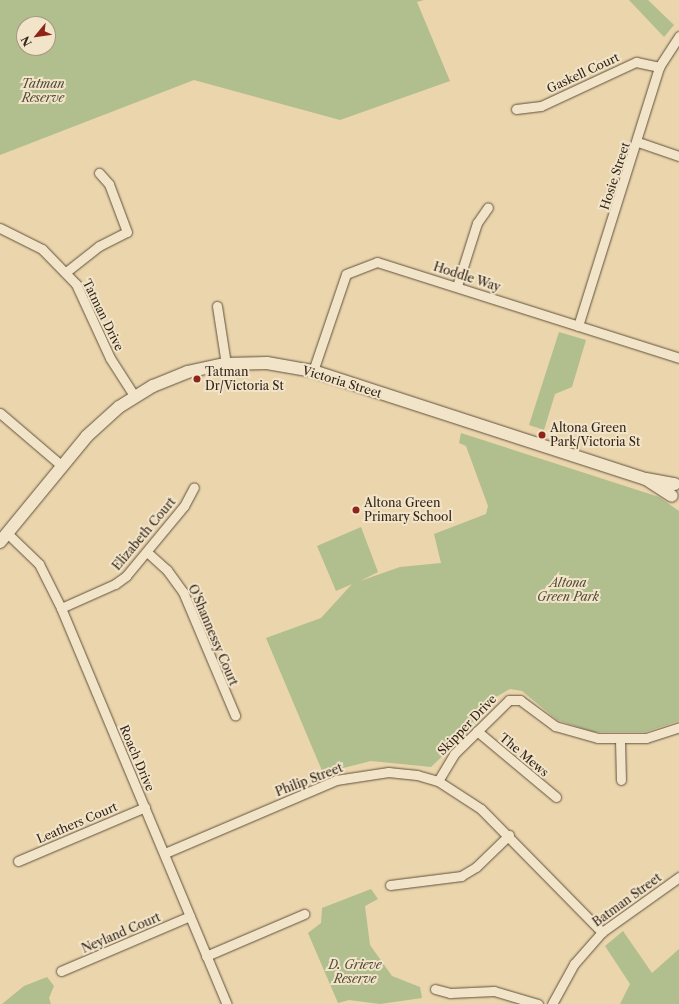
<!DOCTYPE html>
<style>
body{margin:0}
#map{position:relative;width:679px;height:1004px;overflow:hidden;background:#ead5ac;font-family:"Libre Caslon Text",serif}
div>[style]{position:absolute}
.green>*{inset:0;background:#b1be8e}
.roads{filter:drop-shadow(0 0 1px #61513e) drop-shadow(0 0 1px #61513e)}
.street>*{height:9px;margin:-4.5px;padding:0 4.5px;transform-origin:4.5px;border-radius:4.5px;background:#f1e4c9}
.secondary>*{height:12px;margin:-6px;padding:0 6px;transform-origin:6px;border-radius:6px;background:#f1e4c9}
.dots>*{width:11px;height:11px;translate:-50% -50%;box-sizing:border-box;border:2px solid #f1e4c9;border-radius:50%}
span{translate:-50% -50%;white-space:nowrap;text-align:center;line-height:1.15;-webkit-text-stroke:4px #f1e4c9;paint-order:stroke}
.street-label{font-size:12px;color:#332519}
.park-label{font-size:12px;color:#524b36;font-style:italic}
.poi-label{font-size:12px;color:#332519}
.left{translate:0 -50%;text-align:left}
.north{position:absolute;left:16px;top:16px;width:40px;height:40px;box-sizing:border-box;background:#f1e4c9;border:1px solid #a59883;border-radius:50%;rotate:241deg;font-size:11px;font-weight:700;line-height:16px;text-align:center;color:#332519}
.north::after{content:'';display:block;margin:auto;width:14px;height:18px;background:#8f2418;clip-path:polygon(50% 0,100% 100%,50% 72%,0 100%)}
</style>
<div id="map">
<div class="green">
<i style="clip-path:polygon(evenodd,0 0,424px 0,417px 2px,450px 81px,340px 120px,194px 80px,0 155px,0 0,24px 24px,48px 24px,48px 48px,24px 48px,24px 24px)"></i>
<i style="clip-path:polygon(629px 0,648px 0,674px 25px,664px 37px)"></i>
<i style="clip-path:polygon(559px 332px,586px 340px,572px 387px,555px 394px,544px 430px,529px 425px)"></i>
<i style="clip-path:polygon(461px 433px,659px 497px,679px 511px,679px 721px,645px 732px,593px 732px,557px 720px,522px 691px,510px 689px,496px 697px,476px 724px,431px 767px,371px 761px,323px 773px,266px 638px,321px 618px,352px 584px,336px 591px,317px 546px,361px 527px,378px 572px,360px 581px,400px 567px,441px 563px,434px 534px,486px 514px,488px 506px,466px 446px,459px 443px)"></i>
<i style="clip-path:polygon(371px 889px,378px 899px,365px 906px,370px 945px,392px 976px,420px 987px,422px 998px,380px 1004px,349px 1000px,338px 1003px,308px 933px,321px 923px,322px 908px)"></i>
<i style="clip-path:polygon(623px 931px,652px 973px,679px 949px,679px 1004px,620px 1004px,630px 984px,605px 946px)"></i>
<i style="clip-path:polygon(47px 977px,54px 986px,49px 998px,51px 1004px,2px 1004px,24px 986px)"></i>
</div>
<div class="roads">
<div class="street">
<i style="left:516px;top:109px;width:25px;rotate:-7deg"></i>
<i style="left:541px;top:106px;width:105px;rotate:-24.9deg"></i>
<i style="left:636px;top:62px;width:24px;rotate:12deg"></i>
<i style="left:638px;top:142px;width:43px;rotate:18.9deg"></i>
<i style="left:0;top:228px;width:47px;rotate:26.6deg"></i>
<i style="left:42px;top:249px;width:49px;rotate:45.8deg"></i>
<i style="left:76px;top:284px;width:81px;rotate:65.3deg"></i>
<i style="left:110px;top:358px;width:46px;rotate:57.3deg"></i>
<i style="left:66px;top:272px;width:42px;rotate:-38.2deg"></i>
<i style="left:99px;top:246px;width:31px;rotate:-27deg"></i>
<i style="left:127px;top:232px;width:51px;rotate:-110.6deg"></i>
<i style="left:109px;top:184px;width:15px;rotate:-132deg"></i>
<i style="left:457px;top:286px;width:66px;rotate:-72.4deg"></i>
<i style="left:477px;top:223px;width:19px;rotate:-55deg"></i>
<i style="left:217px;top:306px;width:59px;rotate:81.2deg"></i>
<i style="left:578px;top:326px;width:271px;rotate:-72.6deg"></i>
<i style="left:659px;top:67px;width:37px;rotate:-57deg"></i>
<i style="left:313px;top:371px;width:102px;rotate:-71.2deg"></i>
<i style="left:346px;top:274px;width:33px;rotate:-21deg"></i>
<i style="left:377px;top:262px;width:317px;rotate:17.6deg"></i>
<i style="left:0;top:413px;width:82px;rotate:40.5deg"></i>
<i style="left:7px;top:533px;width:45px;rotate:44.1deg"></i>
<i style="left:39px;top:564px;width:49px;rotate:63.4deg"></i>
<i style="left:61px;top:608px;width:429px;rotate:67.3deg"></i>
<i style="left:147px;top:552px;width:27px;rotate:42deg"></i>
<i style="left:167px;top:570px;width:27px;rotate:54deg"></i>
<i style="left:183px;top:592px;width:134px;rotate:67.1deg"></i>
<i style="left:61px;top:608px;width:59px;rotate:-24deg"></i>
<i style="left:115px;top:584px;width:14px;rotate:-36deg"></i>
<i style="left:126px;top:576px;width:91px;rotate:-50.4deg"></i>
<i style="left:184px;top:506px;width:21px;rotate:-62deg"></i>
<i style="left:477px;top:731px;width:103px;rotate:39.9deg"></i>
<i style="left:620px;top:740px;width:40px;rotate:88.6deg"></i>
<i style="left:438px;top:781px;width:31px;rotate:-59deg"></i>
<i style="left:454px;top:754px;width:77px;rotate:-44.5deg"></i>
<i style="left:509px;top:700px;width:11px"></i>
<i style="left:520px;top:700px;width:44px;rotate:36.6deg"></i>
<i style="left:555px;top:726px;width:45px;rotate:15.6deg"></i>
<i style="left:598px;top:738px;width:48px"></i>
<i style="left:646px;top:738px;width:35px;rotate:-18deg"></i>
<i style="left:165px;top:853px;width:186px;rotate:-23.1deg"></i>
<i style="left:336px;top:780px;width:53px;rotate:-8.7deg"></i>
<i style="left:388px;top:772px;width:29px;rotate:6deg"></i>
<i style="left:417px;top:775px;width:22px;rotate:16deg"></i>
<i style="left:438px;top:781px;width:51px;rotate:33.1deg"></i>
<i style="left:481px;top:809px;width:173px;rotate:45.5deg"></i>
<i style="left:18px;top:861px;width:138px;rotate:-23deg"></i>
<i style="left:390px;top:885px;width:72px;rotate:-7.2deg"></i>
<i style="left:461px;top:876px;width:17px;rotate:-31deg"></i>
<i style="left:476px;top:867px;width:46px;rotate:-44.1deg"></i>
<i style="left:206px;top:956px;width:107px;rotate:-23.2deg"></i>
<i style="left:61px;top:971px;width:140px;rotate:-23.1deg"></i>
<i style="left:435px;top:989px;width:16px;rotate:15deg"></i>
<i style="left:450px;top:993px;width:44px;rotate:-2.6deg"></i>
<i style="left:494px;top:991px;width:46px;rotate:16.5deg"></i>
<i style="left:552px;top:1004px;width:46px;rotate:-61.2deg"></i>
<i style="left:574px;top:964px;width:43px;rotate:-48.8deg"></i>
<i style="left:602px;top:932px;width:95px;rotate:-35.5deg"></i>
</div>
<div class="secondary">
<i style="left:649px;top:481px;width:27px;rotate:33deg"></i>
<i style="left:0;top:542px;width:137px;rotate:-50.6deg"></i>
<i style="left:87px;top:436px;width:43px;rotate:-42.2deg"></i>
<i style="left:119px;top:407px;width:40px;rotate:-32deg"></i>
<i style="left:153px;top:386px;width:37px;rotate:-22deg"></i>
<i style="left:187px;top:372px;width:40px;rotate:-12deg"></i>
<i style="left:226px;top:364px;width:41px;rotate:-1.4deg"></i>
<i style="left:267px;top:363px;width:47px;rotate:9.9deg"></i>
<i style="left:313px;top:371px;width:350px;rotate:18deg"></i>
<i style="left:646px;top:479px;width:29px;rotate:10deg"></i>
</div>
</div>
<div class="dots">
<i style="left:197px;top:379px;background:#8f2418"></i>
<i style="left:542px;top:435px;background:#8f2418"></i>
<i style="left:356px;top:510px;background:#8f2418"></i>
</div>
<div class="street-label">
<span style="left:583px;top:73px;rotate:-25deg">Gaskell Court</span>
<span style="left:615px;top:176px;rotate:-72deg">Hosie Street</span>
<span style="left:467px;top:277px;rotate:18deg">Hoddle Way</span>
<span style="left:103px;top:315px;rotate:64deg">Tatman Drive</span>
<span style="left:342px;top:382px;rotate:17deg">Victoria Street</span>
<span style="left:144px;top:534px;rotate:-50deg">Elizabeth Court</span>
<span style="left:213px;top:635px;rotate:67deg">O'Shannessy Court</span>
<span style="left:467px;top:725px;rotate:-46deg">Skipper Drive</span>
<span style="left:524px;top:755px;rotate:40deg">The Mews</span>
<span style="left:137px;top:758px;rotate:67deg">Roach Drive</span>
<span style="left:309px;top:780px;rotate:-21deg">Philip Street</span>
<span style="left:77px;top:823px;rotate:-23deg">Leathers Court</span>
<span style="left:627px;top:900px;rotate:-36deg">Batman Street</span>
<span style="left:121px;top:933px;rotate:-23deg">Neyland Court</span>
</div>
<div class="park-label">
<span style="left:43px;top:91px">Tatman<br>Reserve</span>
<span style="left:568px;top:590px">Altona<br>Green Park</span>
<span style="left:355px;top:972px">D. Grieve<br>Reserve</span>
</div>
<div class="poi-label">
<span class="left" style="left:205px;top:379px">Tatman<br>Dr/Victoria St</span>
<span class="left" style="left:550px;top:435px">Altona Green<br>Park/Victoria St</span>
<span class="left" style="left:364px;top:510px">Altona Green<br>Primary School</span>
</div>
<div class="north">N</div>
</div>
